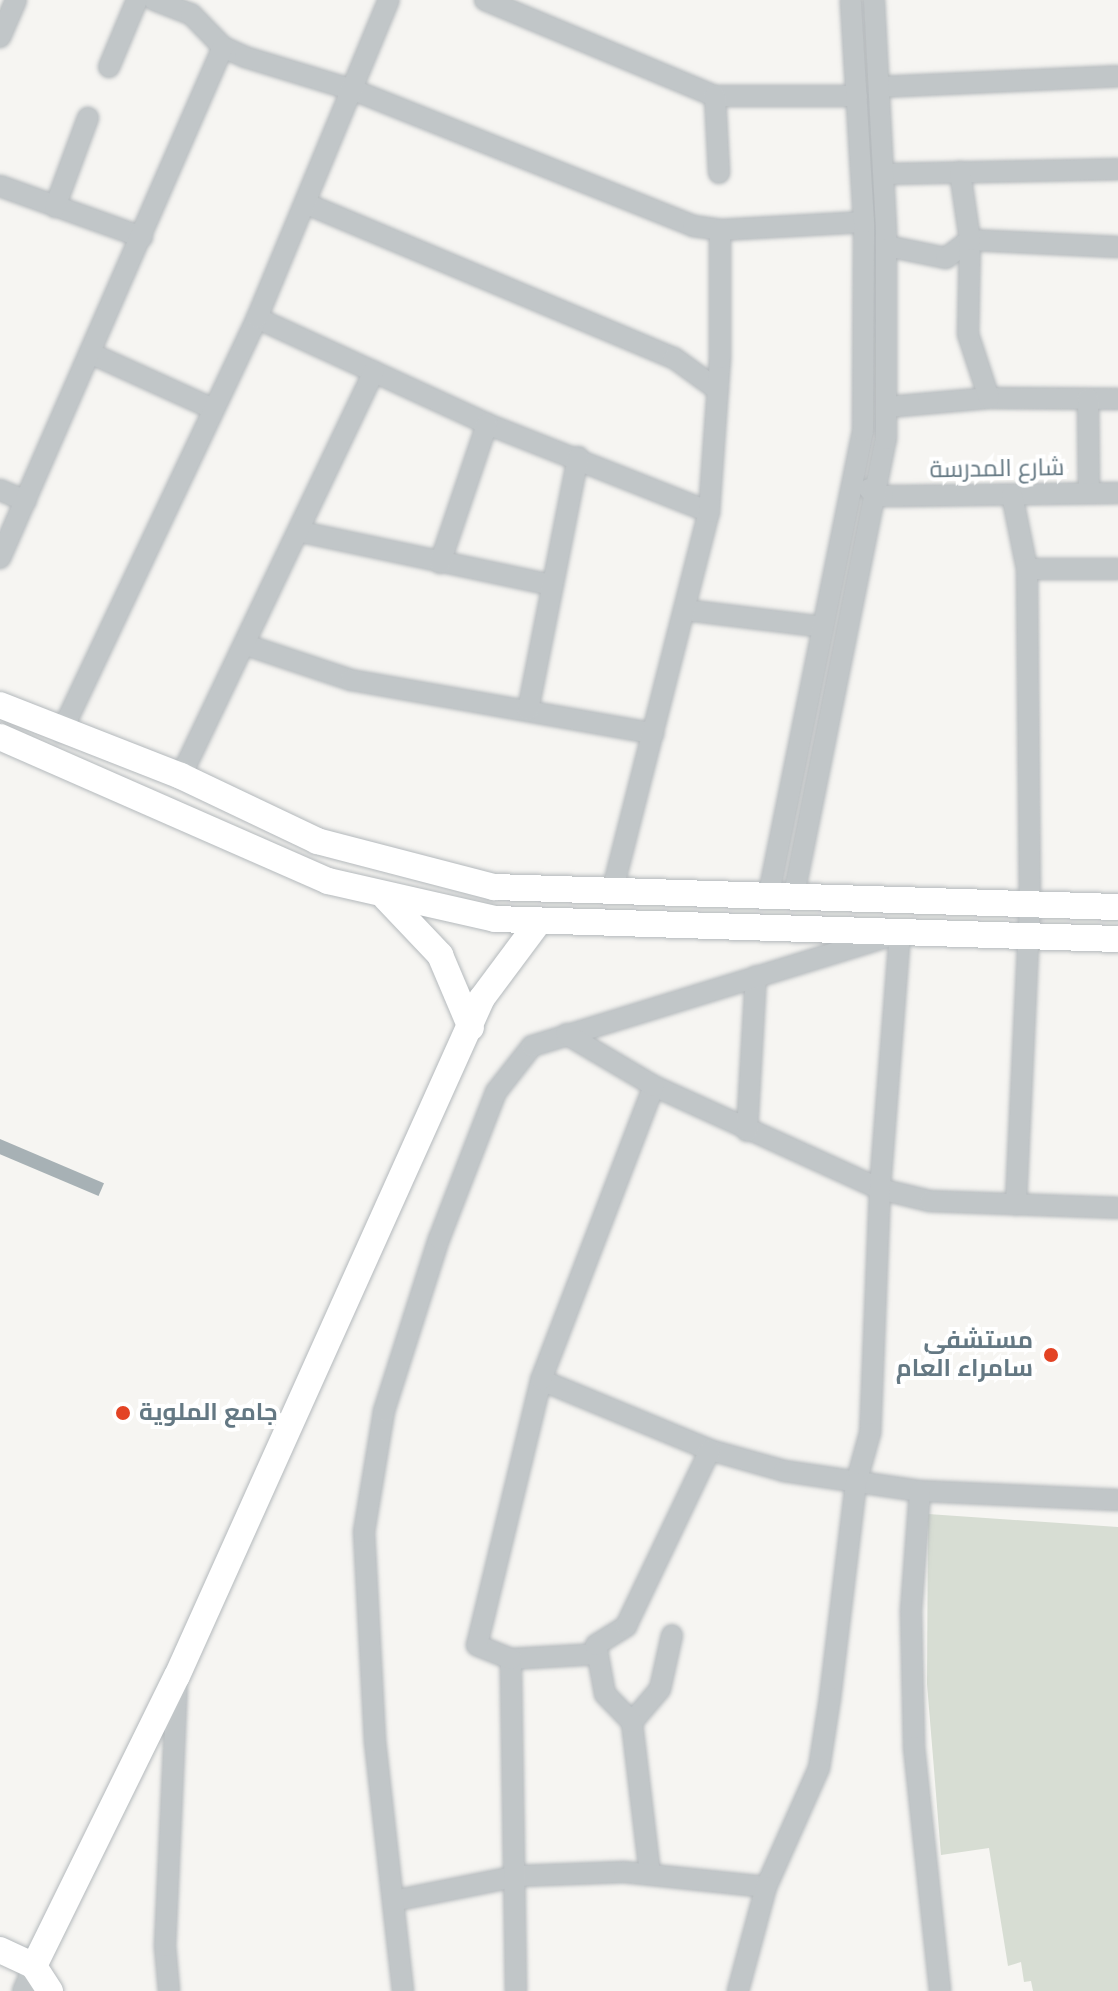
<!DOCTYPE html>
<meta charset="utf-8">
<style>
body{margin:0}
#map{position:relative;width:1118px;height:1991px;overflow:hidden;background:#f6f5f2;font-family:"Varela Round",Cairo,sans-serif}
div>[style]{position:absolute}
.green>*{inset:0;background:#d7ddd3}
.building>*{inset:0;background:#a7b1b5;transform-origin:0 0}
.roads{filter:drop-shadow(0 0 2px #b4b9bc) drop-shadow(0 0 2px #b4b9bc)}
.minor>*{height:20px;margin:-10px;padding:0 10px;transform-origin:10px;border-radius:10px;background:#c1c6c8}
.major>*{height:26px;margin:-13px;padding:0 13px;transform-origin:13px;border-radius:13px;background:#fff}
.dots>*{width:22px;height:22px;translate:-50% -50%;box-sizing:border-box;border:4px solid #fff;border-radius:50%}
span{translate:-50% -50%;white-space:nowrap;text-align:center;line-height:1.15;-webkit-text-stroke:8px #fff;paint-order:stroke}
.street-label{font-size:24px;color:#647883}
.poi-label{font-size:24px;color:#647883;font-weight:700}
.right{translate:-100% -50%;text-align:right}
.left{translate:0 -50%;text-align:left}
</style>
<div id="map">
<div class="green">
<i style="clip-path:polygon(928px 1514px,1118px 1527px,1118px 1991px,1033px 1991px,1031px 1981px,1024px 1982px,1021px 1962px,1008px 1966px,989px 1848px,941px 1855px,927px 1684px)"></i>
</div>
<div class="building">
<i style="left:0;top:1139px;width:113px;height:14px;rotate:23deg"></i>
</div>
<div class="roads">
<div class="minor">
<i style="left:154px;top:0;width:40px;rotate:21deg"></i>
<i style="left:191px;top:14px;width:46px;rotate:45.9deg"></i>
<i style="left:223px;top:47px;width:24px;rotate:24deg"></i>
<i style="left:245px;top:57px;width:116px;rotate:17deg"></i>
<i style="left:356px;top:91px;width:363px;rotate:21.8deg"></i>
<i style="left:693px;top:226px;width:27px;rotate:8deg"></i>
<i style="left:720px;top:230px;width:144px;rotate:-3.2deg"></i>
<i style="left:485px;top:0;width:249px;rotate:22.7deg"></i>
<i style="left:715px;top:96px;width:142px"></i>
<i style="left:0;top:37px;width:40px;rotate:-66.6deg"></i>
<i style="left:109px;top:67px;width:73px;rotate:-67.3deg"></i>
<i style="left:879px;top:87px;width:239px;rotate:-2.6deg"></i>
<i style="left:715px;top:96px;width:77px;rotate:87deg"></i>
<i style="left:884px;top:174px;width:234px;rotate:-1.2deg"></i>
<i style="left:0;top:186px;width:151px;rotate:19.8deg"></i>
<i style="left:307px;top:204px;width:398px;rotate:22.8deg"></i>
<i style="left:674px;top:358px;width:54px;rotate:36deg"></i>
<i style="left:55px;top:207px;width:95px;rotate:-69.7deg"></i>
<i style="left:887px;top:246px;width:60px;rotate:11.5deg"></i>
<i style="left:946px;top:258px;width:30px;rotate:-37deg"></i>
<i style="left:970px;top:240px;width:148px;rotate:2.7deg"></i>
<i style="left:257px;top:318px;width:253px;rotate:24.7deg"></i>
<i style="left:487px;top:424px;width:239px;rotate:21.6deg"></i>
<i style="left:90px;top:353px;width:133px;rotate:24.4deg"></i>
<i style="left:989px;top:398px;width:129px;rotate:0.4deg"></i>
<i style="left:1088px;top:399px;width:94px;rotate:89.4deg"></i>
<i style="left:888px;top:407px;width:101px;rotate:-5.1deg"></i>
<i style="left:989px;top:398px;width:67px;rotate:-108.2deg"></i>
<i style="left:968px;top:334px;width:94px;rotate:-88.8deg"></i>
<i style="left:970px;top:240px;width:69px;rotate:-98.4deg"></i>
<i style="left:869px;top:489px;width:11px;rotate:38deg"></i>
<i style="left:878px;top:496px;width:24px"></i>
<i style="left:902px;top:496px;width:216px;rotate:-0.8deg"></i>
<i style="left:0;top:490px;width:28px;rotate:23deg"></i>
<i style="left:1012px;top:495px;width:76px;rotate:78.5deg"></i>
<i style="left:1027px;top:569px;width:336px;rotate:89.5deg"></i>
<i style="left:1030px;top:905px;width:300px;rotate:92.7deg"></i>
<i style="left:302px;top:532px;width:256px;rotate:12deg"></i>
<i style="left:0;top:558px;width:558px;rotate:-66.42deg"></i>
<i style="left:440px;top:563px;width:147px;rotate:-71.3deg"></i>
<i style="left:1027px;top:569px;width:91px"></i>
<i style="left:685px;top:610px;width:139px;rotate:7deg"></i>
<i style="left:246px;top:645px;width:111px;rotate:18.4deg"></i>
<i style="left:351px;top:680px;width:307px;rotate:10deg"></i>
<i style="left:528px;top:710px;width:258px;rotate:-78.8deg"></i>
<i style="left:61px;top:733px;width:459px;rotate:-64.7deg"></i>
<i style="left:257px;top:318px;width:344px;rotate:-67.5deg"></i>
<i style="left:181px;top:776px;width:448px;rotate:-64.5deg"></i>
<i style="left:612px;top:892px;width:392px;rotate:-75.7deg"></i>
<i style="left:709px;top:512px;width:154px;rotate:-85.9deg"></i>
<i style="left:720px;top:358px;width:128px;rotate:-90deg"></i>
<i style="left:768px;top:898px;width:477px;rotate:-78.5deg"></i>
<i style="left:863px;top:431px;width:209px;rotate:-89.7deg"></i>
<i style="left:864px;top:222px;width:222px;rotate:-93.4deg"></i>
<i style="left:793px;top:899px;width:469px;rotate:-78.6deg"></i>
<i style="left:886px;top:439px;width:209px;rotate:-90deg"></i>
<i style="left:886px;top:230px;width:230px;rotate:-93deg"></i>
<i style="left:654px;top:1086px;width:248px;rotate:24.5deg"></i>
<i style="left:880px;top:1189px;width:51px;rotate:13.5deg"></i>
<i style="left:930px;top:1201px;width:188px;rotate:2.1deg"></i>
<i style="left:747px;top:1131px;width:155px;rotate:-86.7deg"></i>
<i style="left:541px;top:1380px;width:183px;rotate:22.5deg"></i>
<i style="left:710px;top:1450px;width:77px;rotate:15.8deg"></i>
<i style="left:784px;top:1471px;width:137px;rotate:8.4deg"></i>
<i style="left:920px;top:1491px;width:198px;rotate:2.6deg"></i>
<i style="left:920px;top:1491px;width:120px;rotate:94.3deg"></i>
<i style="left:911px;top:1611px;width:136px;rotate:88.7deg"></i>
<i style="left:914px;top:1747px;width:245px;rotate:83.9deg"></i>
<i style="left:511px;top:1659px;width:87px;rotate:-3.3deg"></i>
<i style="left:632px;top:1722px;width:43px;rotate:-49.7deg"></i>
<i style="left:660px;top:1689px;width:55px;rotate:-77.5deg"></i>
<i style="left:650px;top:1874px;width:153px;rotate:-96.8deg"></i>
<i style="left:632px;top:1722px;width:39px;rotate:-134deg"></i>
<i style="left:605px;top:1694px;width:50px;rotate:-100.4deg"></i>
<i style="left:596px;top:1645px;width:36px;rotate:-32deg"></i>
<i style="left:626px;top:1626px;width:195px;rotate:-64.5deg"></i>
<i style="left:393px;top:1901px;width:127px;rotate:-11.3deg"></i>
<i style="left:518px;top:1876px;width:106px;rotate:-2.2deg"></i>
<i style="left:624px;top:1872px;width:143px;rotate:6deg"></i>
<i style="left:23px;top:1991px;width:27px;rotate:-66deg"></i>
<i style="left:169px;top:1991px;width:45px;rotate:-95.1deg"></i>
<i style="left:165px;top:1946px;width:263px;rotate:-87.4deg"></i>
<i style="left:403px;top:1991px;width:252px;rotate:-96.4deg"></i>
<i style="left:375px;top:1741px;width:209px;rotate:-93deg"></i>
<i style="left:364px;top:1532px;width:123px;rotate:-80.6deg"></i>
<i style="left:384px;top:1411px;width:181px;rotate:-72.3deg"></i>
<i style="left:439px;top:1239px;width:158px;rotate:-68.8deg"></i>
<i style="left:496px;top:1092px;width:58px;rotate:-52deg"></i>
<i style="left:532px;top:1046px;width:385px;rotate:-17.1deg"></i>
<i style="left:900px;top:933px;width:257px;rotate:94.5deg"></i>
<i style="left:880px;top:1189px;width:244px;rotate:92.3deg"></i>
<i style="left:870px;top:1433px;width:52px;rotate:105.6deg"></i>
<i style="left:856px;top:1483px;width:217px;rotate:96.9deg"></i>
<i style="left:830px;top:1698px;width:71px;rotate:98.9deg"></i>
<i style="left:819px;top:1768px;width:130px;rotate:114deg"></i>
<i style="left:766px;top:1887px;width:108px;rotate:105.1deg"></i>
<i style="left:516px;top:1991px;width:332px;rotate:-90.9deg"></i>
<i style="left:511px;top:1659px;width:37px;rotate:-158deg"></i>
<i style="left:477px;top:1645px;width:273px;rotate:-76.4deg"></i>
<i style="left:541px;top:1380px;width:315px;rotate:-69deg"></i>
<i style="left:654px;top:1086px;width:102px;rotate:-149.4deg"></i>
</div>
<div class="major">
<i style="left:0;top:705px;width:194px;rotate:21.4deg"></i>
<i style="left:181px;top:776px;width:151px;rotate:25.5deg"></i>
<i style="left:317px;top:841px;width:183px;rotate:14.6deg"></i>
<i style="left:494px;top:887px;width:624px;rotate:1.84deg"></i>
<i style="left:0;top:737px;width:358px;rotate:23.7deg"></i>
<i style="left:328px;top:881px;width:171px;rotate:12.8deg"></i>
<i style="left:495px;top:919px;width:623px;rotate:1.84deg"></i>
<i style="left:386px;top:898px;width:79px;rotate:46.5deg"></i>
<i style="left:440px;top:955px;width:79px;rotate:67deg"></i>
<i style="left:0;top:1950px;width:38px;rotate:25deg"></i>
<i style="left:50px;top:1991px;width:30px;rotate:-123deg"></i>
<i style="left:34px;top:1966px;width:323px;rotate:-63.8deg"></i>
<i style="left:177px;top:1676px;width:743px;rotate:-65.78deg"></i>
<i style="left:482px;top:998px;width:94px;rotate:-53.3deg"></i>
</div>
</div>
<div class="dots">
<i style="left:1051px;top:1355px;background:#e34324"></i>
<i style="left:123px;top:1413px;background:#e34324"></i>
</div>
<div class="street-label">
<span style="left:997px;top:469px;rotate:-1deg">شارع المدرسة</span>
</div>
<div class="poi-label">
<span class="right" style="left:1033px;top:1355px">مستشفى<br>سامراء العام</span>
<span class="left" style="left:139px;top:1413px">جامع الملوية</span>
</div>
</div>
